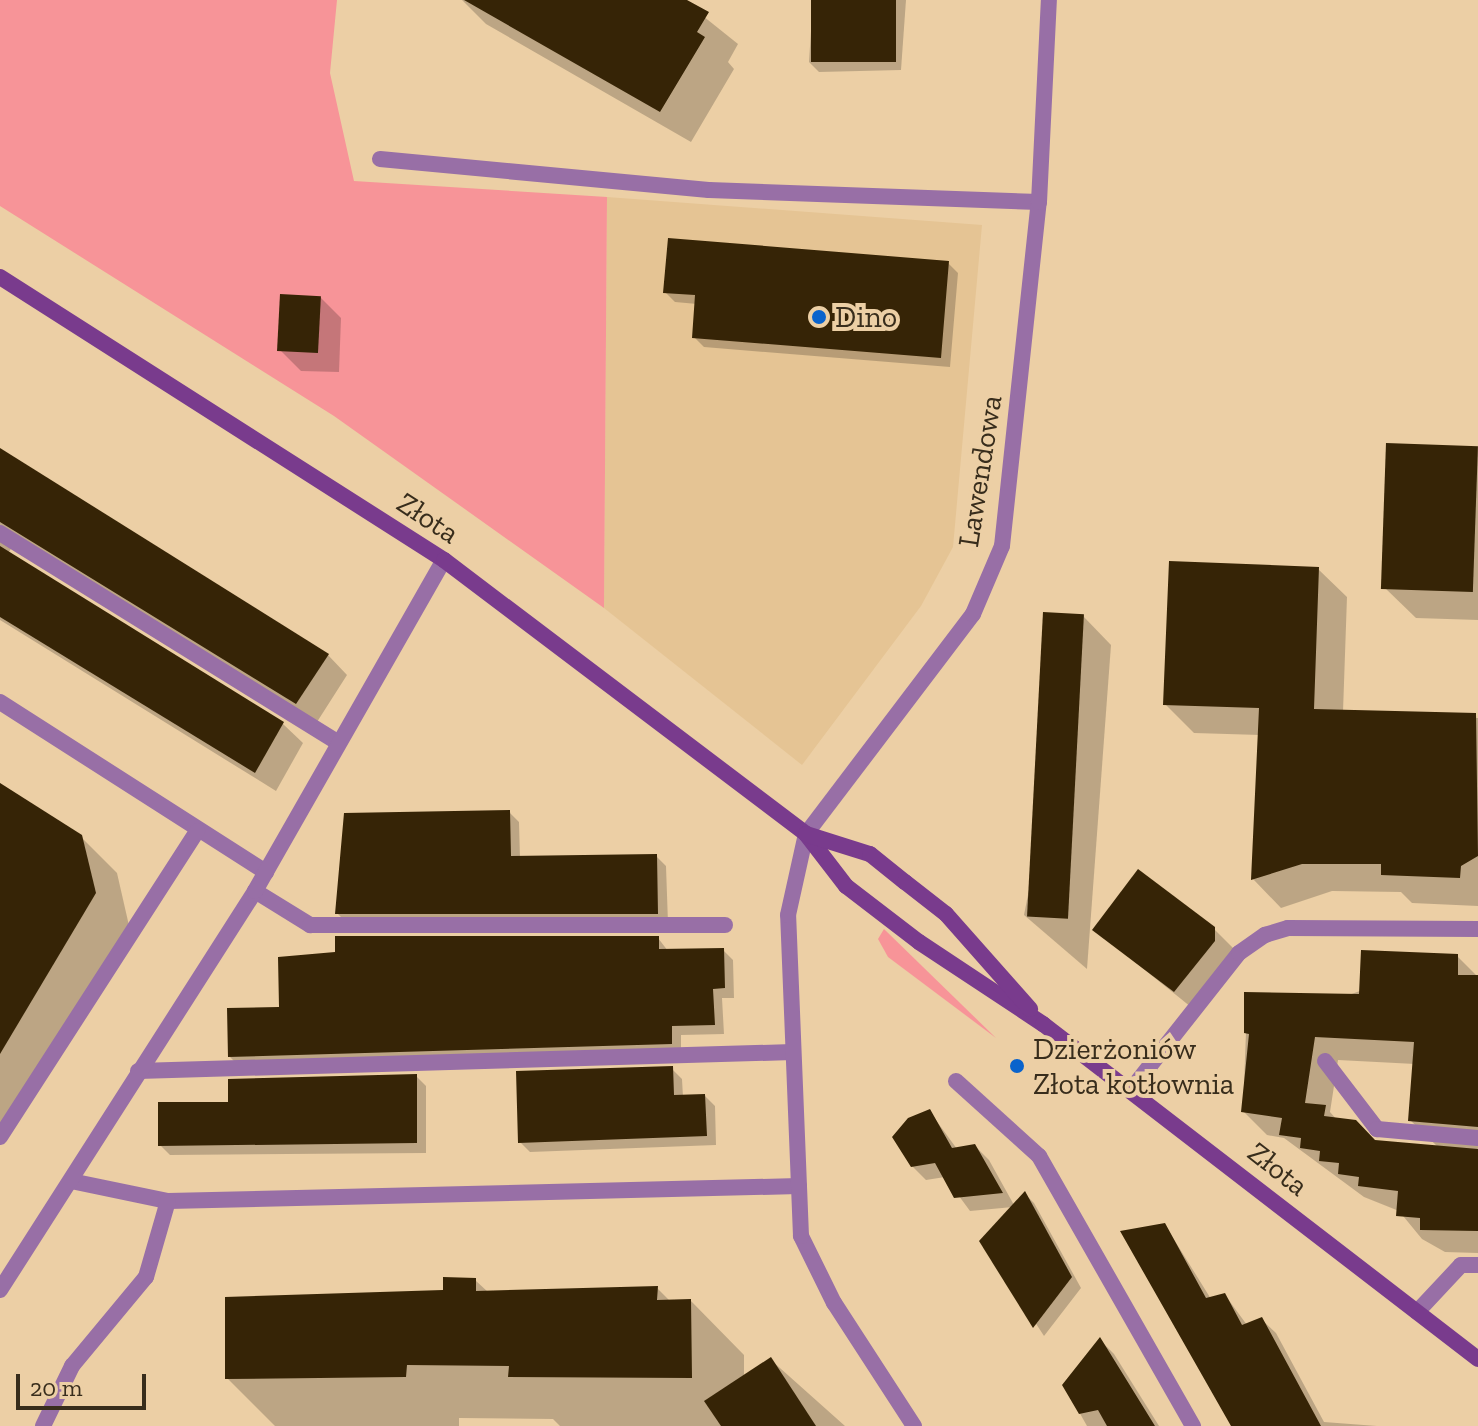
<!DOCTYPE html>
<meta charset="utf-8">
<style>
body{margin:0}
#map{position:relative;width:1478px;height:1426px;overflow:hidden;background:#eccfa5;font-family:"Zilla Slab",serif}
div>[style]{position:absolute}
.built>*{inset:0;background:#e5c494}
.green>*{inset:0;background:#f79498}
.shadow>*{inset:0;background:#0003}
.building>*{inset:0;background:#362406;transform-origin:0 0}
.lane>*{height:16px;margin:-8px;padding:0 8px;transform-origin:8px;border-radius:8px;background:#986fa6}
.street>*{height:16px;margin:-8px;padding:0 8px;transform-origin:8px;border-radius:8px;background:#986fa6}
.secondary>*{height:16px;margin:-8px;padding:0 8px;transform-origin:8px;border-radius:8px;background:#793b8d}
.dots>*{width:22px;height:22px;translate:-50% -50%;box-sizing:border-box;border:4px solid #eccfa5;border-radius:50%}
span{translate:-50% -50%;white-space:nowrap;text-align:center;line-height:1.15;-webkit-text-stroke:8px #eccfa5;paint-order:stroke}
.poi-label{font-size:30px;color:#382d1c}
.left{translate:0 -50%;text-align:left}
.street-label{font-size:30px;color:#382d1c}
.scale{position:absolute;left:16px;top:1374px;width:130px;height:36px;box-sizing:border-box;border:4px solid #382d1c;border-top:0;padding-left:10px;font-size:24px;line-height:28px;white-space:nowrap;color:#382d1c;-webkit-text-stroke:6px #eccfa5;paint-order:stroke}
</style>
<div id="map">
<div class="built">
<i style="clip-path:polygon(607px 197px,982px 225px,953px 547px,921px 606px,802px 765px,604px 608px)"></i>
</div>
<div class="green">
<i style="clip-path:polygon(0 0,337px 0,330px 73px,354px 181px,607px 197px,604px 608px,334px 416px,0 206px)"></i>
<i style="clip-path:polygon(884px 929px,996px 1038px,888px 957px,878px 939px)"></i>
</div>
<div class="shadow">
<i style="clip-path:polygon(462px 0,683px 0,738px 44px,728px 62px,734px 69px,691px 142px,486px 24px)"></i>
<i style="clip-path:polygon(813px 0,906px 0,901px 70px,819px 72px,809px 62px)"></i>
<i style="clip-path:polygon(948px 263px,958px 273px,950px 367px,704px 347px,694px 337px,697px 304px,675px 302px,665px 292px)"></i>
<i style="clip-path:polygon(320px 297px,341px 318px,339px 372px,301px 371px,280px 350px)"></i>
<i style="clip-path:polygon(1478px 449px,1478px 620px,1416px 618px,1385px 588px)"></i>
<i style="clip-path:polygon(0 450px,328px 655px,347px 675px,317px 722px,16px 542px,8px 553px,283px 724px,303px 743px,276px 791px,0 620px)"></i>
<i style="clip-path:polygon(1318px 569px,1347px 597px,1343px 712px,1478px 718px,1478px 906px,1412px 903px,1401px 892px,1332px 891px,1281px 908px,1253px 879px,1260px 735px,1194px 733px,1165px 704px)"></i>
<i style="clip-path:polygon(1083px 616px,1111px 645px,1087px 969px,1024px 915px)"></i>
<i style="clip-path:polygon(0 783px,81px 837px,117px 873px,130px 930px,0 1135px)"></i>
<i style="clip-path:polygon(509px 812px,519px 822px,520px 858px,656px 856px,666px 866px,668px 923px,347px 923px,337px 913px)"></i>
<i style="clip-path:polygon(1213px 928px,1235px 950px,1196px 1011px,1095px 930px)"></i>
<i style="clip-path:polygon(658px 938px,668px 951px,723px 950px,733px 960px,734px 998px,722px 998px,724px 1034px,681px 1035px,681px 1054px,240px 1067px,230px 1057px,281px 1009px)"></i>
<i style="clip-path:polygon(evenodd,1457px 956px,1478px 977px,1478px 1253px,1445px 1252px,1422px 1239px,1399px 1211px,1364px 1197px,1284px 1138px,1267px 1135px,1243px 1111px,1246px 1032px,1457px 956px,1338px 1060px,1415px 1064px,1410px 1120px,1438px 1147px,1375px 1142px,1337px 1120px,1330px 1112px,1338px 1060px)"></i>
<i style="clip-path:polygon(672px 1069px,682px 1079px,683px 1097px,705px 1096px,715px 1106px,716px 1145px,530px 1152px,520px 1142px)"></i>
<i style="clip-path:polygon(416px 1076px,426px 1086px,426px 1153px,170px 1155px,160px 1145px,230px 1104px)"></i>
<i style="clip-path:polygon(930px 1112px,957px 1149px,975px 1146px,989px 1160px,1014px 1205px,1025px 1194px,1034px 1203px,1081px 1288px,1044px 1336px,982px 1241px,1013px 1207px,970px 1211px,945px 1177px,926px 1180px,912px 1166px)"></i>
<i style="clip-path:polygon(1165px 1225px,1211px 1299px,1225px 1295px,1247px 1325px,1261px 1319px,1276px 1333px,1324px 1422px,1377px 1426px,1232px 1426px)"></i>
<i style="clip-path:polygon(475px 1280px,488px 1292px,657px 1288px,670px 1301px,691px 1301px,744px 1355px,744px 1377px,771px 1360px,845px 1426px,560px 1426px,553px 1419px,459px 1418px,459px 1426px,275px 1426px,227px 1378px)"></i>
<i style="clip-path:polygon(1100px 1340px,1114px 1354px,1159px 1426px,1087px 1426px,1064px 1385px)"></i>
</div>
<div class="building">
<i style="clip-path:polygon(464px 0,687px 0,709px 12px,697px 32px,705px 37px,660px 112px)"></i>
<i style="left:811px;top:0;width:85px;height:62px"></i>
<i style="clip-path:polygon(668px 238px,949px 261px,941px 358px,692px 338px,695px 295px,663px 293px)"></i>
<i style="left:280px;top:294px;width:41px;height:57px;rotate:3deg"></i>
<i style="left:1386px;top:443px;width:92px;height:146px;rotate:2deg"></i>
<i style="clip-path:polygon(0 448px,329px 654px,296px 704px,0 522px)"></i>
<i style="clip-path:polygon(0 546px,284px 722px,255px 773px,0 617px)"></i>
<i style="clip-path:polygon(1169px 561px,1319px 567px,1314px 709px,1476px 713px,1478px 856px,1461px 866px,1460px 878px,1381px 875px,1381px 864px,1302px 864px,1251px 880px,1259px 708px,1163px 705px)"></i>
<i style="left:1043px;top:612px;width:41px;height:305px;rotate:3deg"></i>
<i style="clip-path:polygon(0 783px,82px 835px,96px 893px,0 1054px)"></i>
<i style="clip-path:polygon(510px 810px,511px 856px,657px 854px,658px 914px,335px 914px,344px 813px)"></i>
<i style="clip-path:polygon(1138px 869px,1215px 927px,1215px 941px,1174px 992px,1092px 930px)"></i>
<i style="clip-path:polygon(335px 936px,659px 936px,659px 949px,724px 948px,725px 988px,713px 989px,715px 1025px,672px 1026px,672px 1044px,228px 1057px,227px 1008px,279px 1007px,278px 957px,335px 952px)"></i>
<i style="clip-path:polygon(1361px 950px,1458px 954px,1458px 975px,1478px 975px,1478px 1127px,1408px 1121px,1414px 1042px,1315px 1037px,1305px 1103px,1326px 1105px,1324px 1116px,1356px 1120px,1375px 1140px,1478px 1149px,1478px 1231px,1420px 1230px,1420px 1218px,1396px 1216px,1398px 1191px,1358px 1186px,1359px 1177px,1338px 1174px,1339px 1163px,1319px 1161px,1320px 1151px,1300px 1148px,1301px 1138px,1279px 1135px,1282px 1118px,1241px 1112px,1249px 1034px,1244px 1033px,1244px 992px,1359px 994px)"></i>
<i style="clip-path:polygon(673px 1066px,674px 1095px,705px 1094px,707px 1136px,518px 1143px,516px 1071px)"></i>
<i style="clip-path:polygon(417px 1074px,417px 1143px,158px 1146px,158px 1102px,228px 1102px,228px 1079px)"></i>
<i style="clip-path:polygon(930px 1109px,952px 1148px,975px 1144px,1003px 1193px,954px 1198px,935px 1163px,911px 1167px,892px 1137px,908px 1118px)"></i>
<i style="clip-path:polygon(1025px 1191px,1072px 1277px,1033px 1328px,979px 1241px)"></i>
<i style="clip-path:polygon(1165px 1223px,1206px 1298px,1225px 1293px,1242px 1325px,1262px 1317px,1321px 1426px,1231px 1426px,1120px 1231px)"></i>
<i style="clip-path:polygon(443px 1277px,476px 1278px,476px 1291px,658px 1286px,657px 1300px,691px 1299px,692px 1378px,508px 1377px,509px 1366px,407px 1365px,406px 1377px,225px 1379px,225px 1297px,443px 1290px)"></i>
<i style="clip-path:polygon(1100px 1337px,1155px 1426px,1107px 1426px,1098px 1410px,1079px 1414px,1062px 1385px)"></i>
<i style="clip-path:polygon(771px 1357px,816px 1426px,721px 1426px,704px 1401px)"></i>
</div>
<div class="lane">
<i style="left:0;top:533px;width:395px;rotate:31.8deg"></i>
<i style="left:0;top:702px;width:316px;rotate:32.6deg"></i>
<i style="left:255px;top:891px;width:65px;rotate:31.7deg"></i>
<i style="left:310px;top:925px;width:415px"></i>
<i style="left:1325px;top:1061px;width:86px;rotate:52.6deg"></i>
<i style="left:1377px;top:1129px;width:101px;rotate:5.1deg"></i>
<i style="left:138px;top:1071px;width:655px;rotate:-1.66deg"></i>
<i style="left:1130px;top:1091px;width:176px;rotate:-51.7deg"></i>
<i style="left:1239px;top:953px;width:32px;rotate:-35deg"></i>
<i style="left:1265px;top:935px;width:24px;rotate:-17deg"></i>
<i style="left:1288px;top:928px;width:190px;rotate:0.3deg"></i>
<i style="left:0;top:1137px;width:364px;rotate:-57.2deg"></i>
<i style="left:71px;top:1181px;width:99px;rotate:11.7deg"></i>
<i style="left:168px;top:1201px;width:631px;rotate:-1.36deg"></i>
<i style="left:1417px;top:1312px;width:64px;rotate:-46.9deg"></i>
<i style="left:1461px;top:1265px;width:17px"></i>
<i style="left:43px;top:1426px;width:67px;rotate:-64.2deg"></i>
<i style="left:72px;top:1366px;width:116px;rotate:-50.3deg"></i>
<i style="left:146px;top:1277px;width:79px;rotate:-73.9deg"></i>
</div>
<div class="street">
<i style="left:380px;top:159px;width:330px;rotate:5.4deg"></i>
<i style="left:709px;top:190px;width:330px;rotate:2.1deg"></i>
<i style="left:956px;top:1081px;width:112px;rotate:42.1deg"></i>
<i style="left:1039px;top:1156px;width:311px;rotate:60.3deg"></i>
<i style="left:0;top:1290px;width:474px;rotate:-57.4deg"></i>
<i style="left:255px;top:891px;width:381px;rotate:-60.3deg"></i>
<i style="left:914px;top:1426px;width:147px;rotate:-123deg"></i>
<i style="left:834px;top:1303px;width:75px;rotate:-116.2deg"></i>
<i style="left:801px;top:1236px;width:321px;rotate:-92.3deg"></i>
<i style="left:788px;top:915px;width:83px;rotate:-77.5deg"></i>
<i style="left:806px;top:834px;width:276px;rotate:-52.8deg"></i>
<i style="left:973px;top:614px;width:74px;rotate:-66.9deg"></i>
<i style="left:1002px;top:546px;width:346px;rotate:-83.9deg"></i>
<i style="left:1039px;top:202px;width:202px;rotate:-87.2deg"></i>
</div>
<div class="secondary">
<i style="left:0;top:277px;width:527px;rotate:32.51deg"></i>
<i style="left:444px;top:560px;width:454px;rotate:37.1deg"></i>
<i style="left:806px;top:834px;width:66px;rotate:52.4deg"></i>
<i style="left:846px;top:886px;width:92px;rotate:37.5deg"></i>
<i style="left:919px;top:942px;width:149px;rotate:33.5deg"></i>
<i style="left:1043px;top:1024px;width:549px;rotate:37.6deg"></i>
<i style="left:806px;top:834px;width:67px;rotate:17.4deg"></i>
<i style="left:870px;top:854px;width:45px;rotate:38.7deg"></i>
<i style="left:905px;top:882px;width:52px;rotate:38deg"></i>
<i style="left:946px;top:914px;width:127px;rotate:48.5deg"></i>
</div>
<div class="dots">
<i style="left:819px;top:317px;background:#0a63cc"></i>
<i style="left:1017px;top:1066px;background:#0a63cc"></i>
</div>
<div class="poi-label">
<span class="left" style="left:835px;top:317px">Dino</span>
<span class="left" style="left:1033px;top:1066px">Dzierżoniów<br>Złota kotłownia</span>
</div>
<div class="street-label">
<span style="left:980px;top:471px;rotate:-81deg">Lawendowa</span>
<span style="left:428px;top:518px;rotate:33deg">Złota</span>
<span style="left:1278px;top:1169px;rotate:38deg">Złota</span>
</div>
<div class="scale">20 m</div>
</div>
